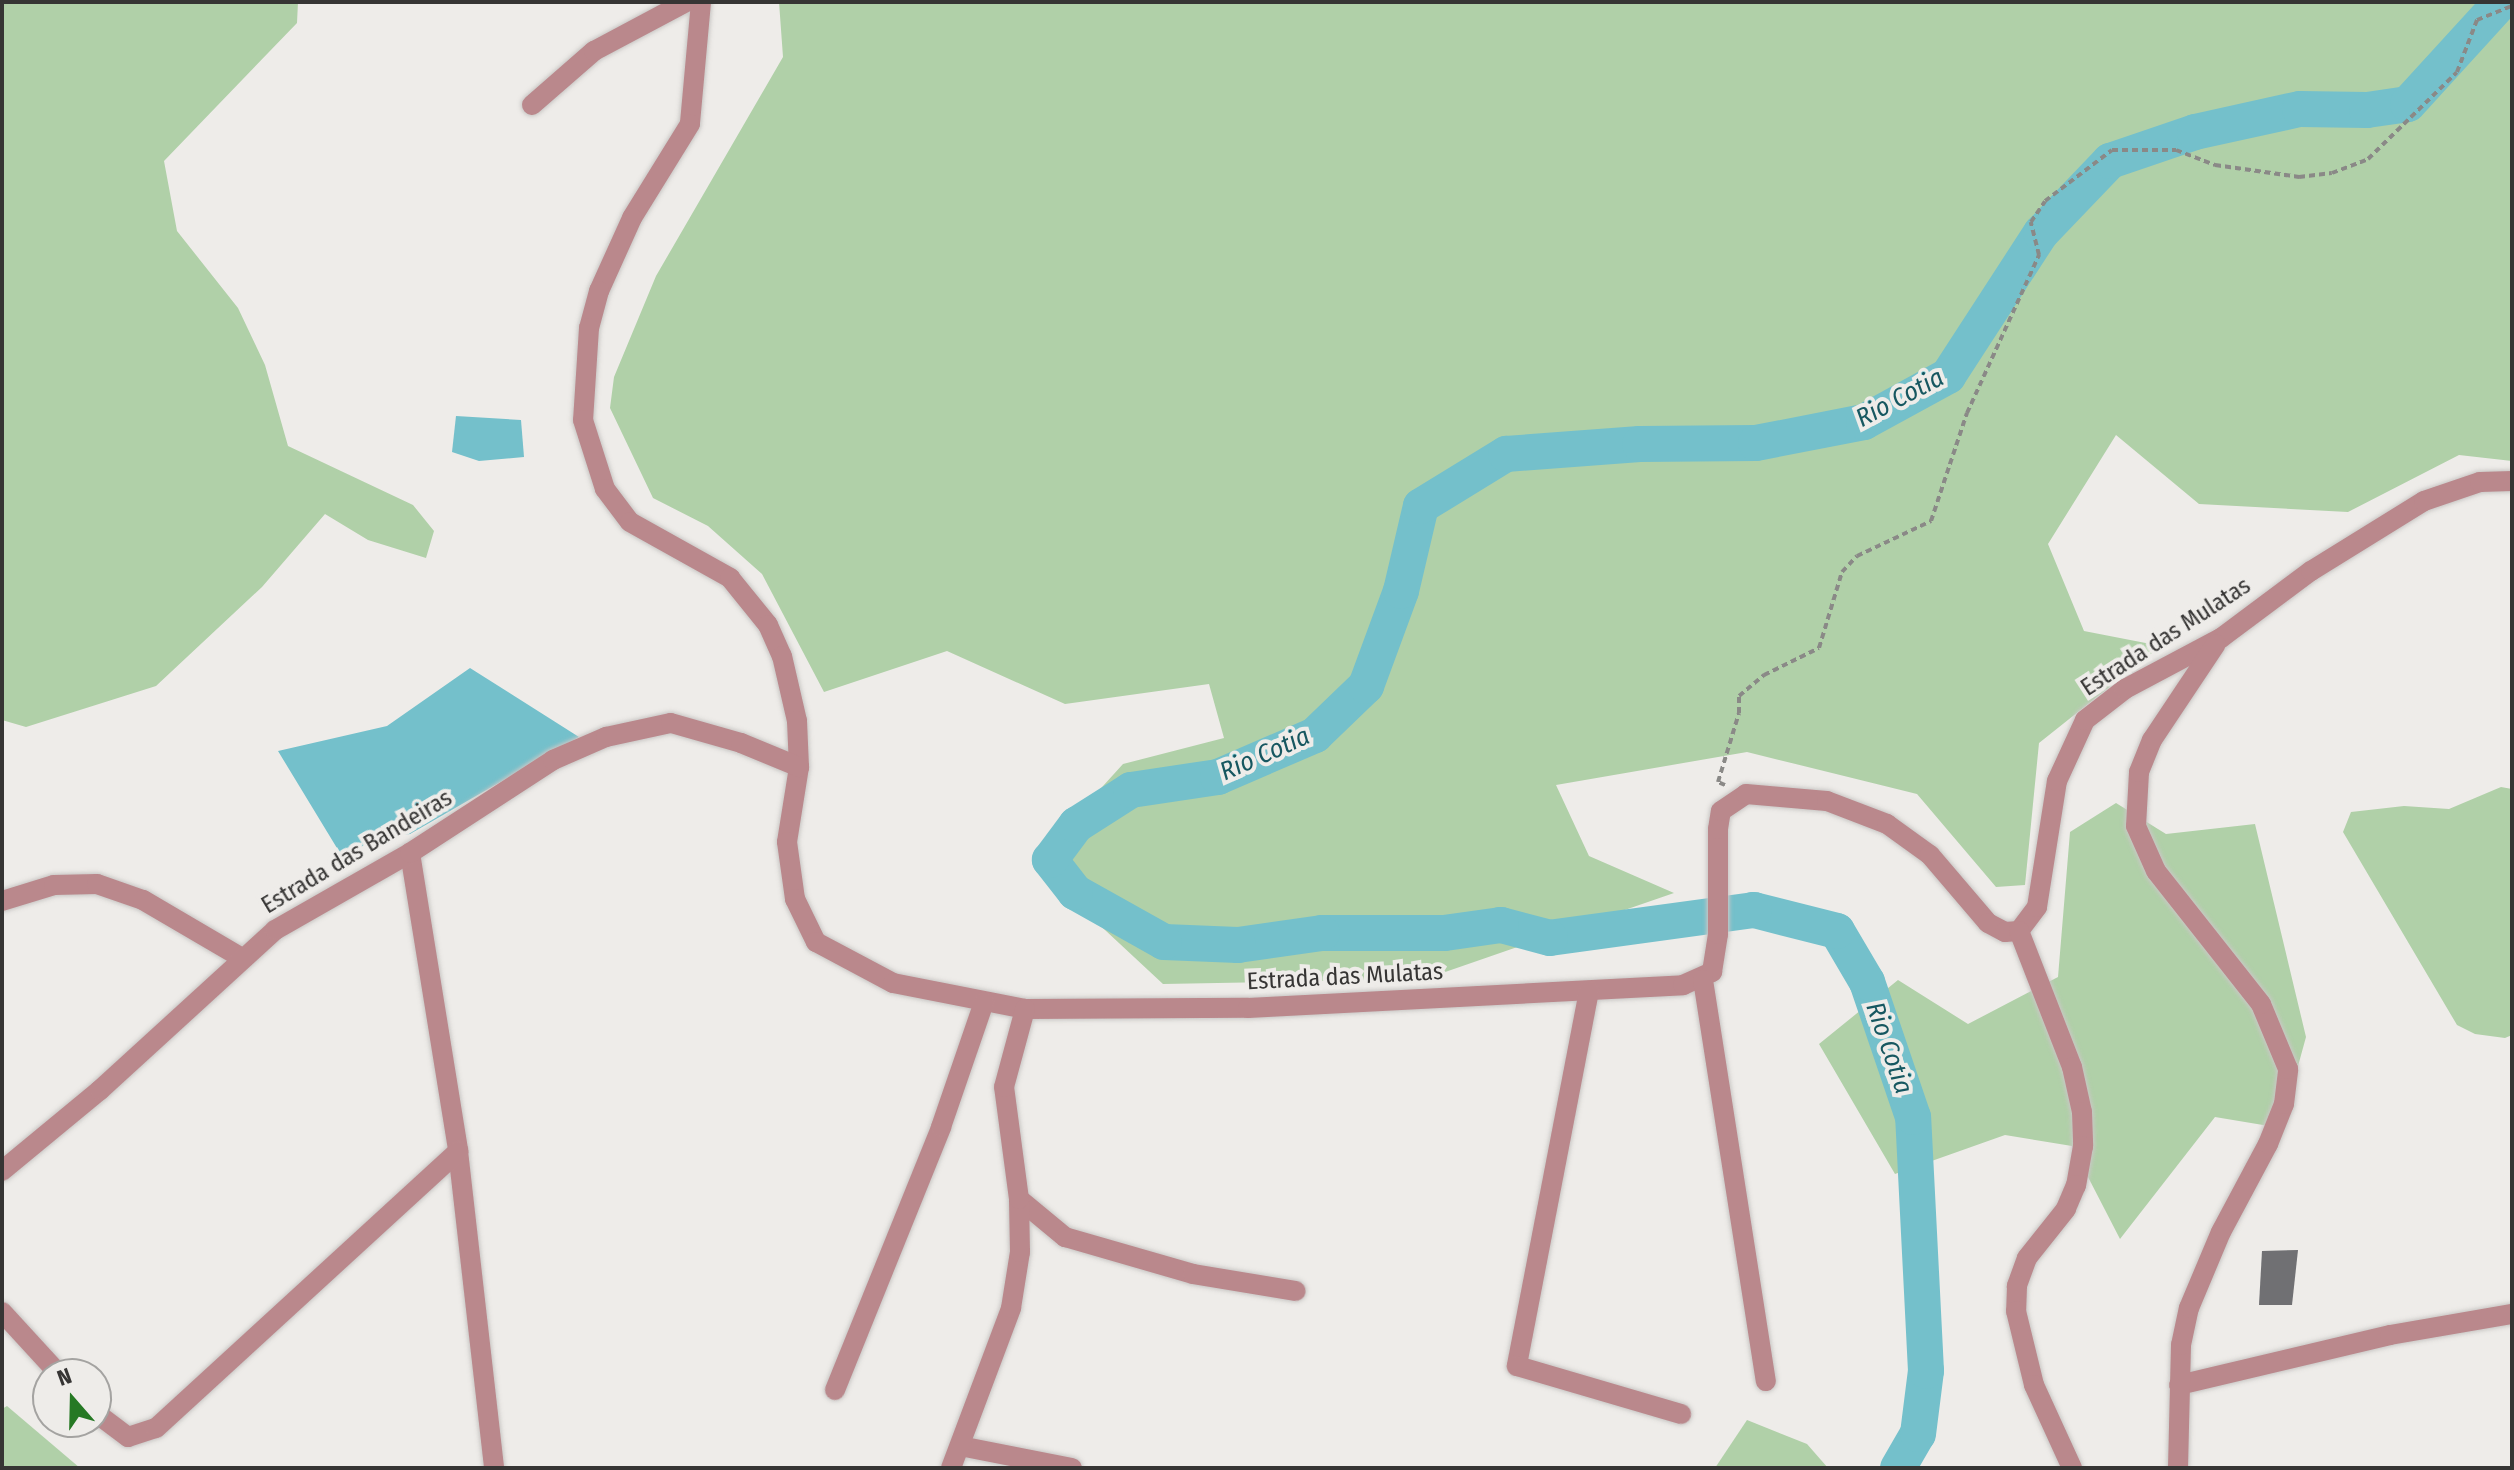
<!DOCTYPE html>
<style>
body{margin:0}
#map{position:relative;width:2514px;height:1470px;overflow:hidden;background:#eeece9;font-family:"Fira Sans Condensed",sans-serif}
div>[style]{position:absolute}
.green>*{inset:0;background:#b0d0a8}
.water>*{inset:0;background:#74c0cb}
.river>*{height:36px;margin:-18px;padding:0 18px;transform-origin:18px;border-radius:18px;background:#74c0cb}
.building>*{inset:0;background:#707073}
.path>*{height:4px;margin-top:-2px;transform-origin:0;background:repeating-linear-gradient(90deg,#8a8987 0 6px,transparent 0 10px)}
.roads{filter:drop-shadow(0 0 2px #c9c7c5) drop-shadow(0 0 2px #c9c7c5)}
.minor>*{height:20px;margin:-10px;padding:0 10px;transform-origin:10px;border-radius:10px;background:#ba888c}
span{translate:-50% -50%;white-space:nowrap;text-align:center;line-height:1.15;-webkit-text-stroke:8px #eeece9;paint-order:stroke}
.street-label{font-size:24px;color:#363534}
.water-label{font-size:26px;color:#165760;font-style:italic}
.frame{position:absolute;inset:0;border:4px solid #363534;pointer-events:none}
.north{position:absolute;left:32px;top:1358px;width:80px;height:80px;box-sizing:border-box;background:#eeece9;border:2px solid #a4a3a1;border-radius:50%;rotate:340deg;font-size:22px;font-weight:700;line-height:32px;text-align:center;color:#363534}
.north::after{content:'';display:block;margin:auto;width:28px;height:36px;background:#267924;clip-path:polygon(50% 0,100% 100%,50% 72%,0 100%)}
</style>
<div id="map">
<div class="green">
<i style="clip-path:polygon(2px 2px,298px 2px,297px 23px,164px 161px,177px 231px,238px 308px,265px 365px,288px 446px,413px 505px,434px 531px,426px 558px,368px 540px,325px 514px,262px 587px,156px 686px,26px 727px,2px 720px)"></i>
<i style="clip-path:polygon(779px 2px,2512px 2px,2512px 461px,2459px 455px,2348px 512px,2199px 504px,2116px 435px,2048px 544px,2084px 631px,2161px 646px,2039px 743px,2025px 885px,1996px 887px,1917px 794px,1747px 752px,1556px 785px,1589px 856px,1674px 893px,1425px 979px,1163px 984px,1033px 863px,1123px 764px,1224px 738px,1209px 684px,1065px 704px,947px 651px,824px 692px,762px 574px,708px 526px,653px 498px,610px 408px,614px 377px,656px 276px,783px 57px)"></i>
<i style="clip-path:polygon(2501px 787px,2512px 789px,2512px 1035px,2505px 1038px,2475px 1034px,2457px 1025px,2343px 832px,2351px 812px,2404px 806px,2449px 809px)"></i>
<i style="clip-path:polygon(2116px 803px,2166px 834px,2255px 824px,2306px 1037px,2281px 1128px,2215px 1117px,2120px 1239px,2072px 1146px,2005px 1135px,1895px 1174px,1819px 1044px,1898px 980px,1968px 1024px,2058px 977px,2070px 832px)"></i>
<i style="clip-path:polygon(7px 1406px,80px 1468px,2px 1468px,2px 1409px)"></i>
<i style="clip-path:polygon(1747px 1420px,1807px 1444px,1828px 1468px,1715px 1468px)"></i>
</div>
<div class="water">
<i style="clip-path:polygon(456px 416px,521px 420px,524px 457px,479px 461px,452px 452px)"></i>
<i style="clip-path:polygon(470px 668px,579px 737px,410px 834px,374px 839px,343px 858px,278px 751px,387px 726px)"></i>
</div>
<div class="river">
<i style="left:1898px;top:1468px;width:39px;rotate:-60deg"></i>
<i style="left:1918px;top:1434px;width:64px;rotate:-82.8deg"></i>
<i style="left:1926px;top:1371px;width:254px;rotate:-92.9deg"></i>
<i style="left:1913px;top:1117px;width:143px;rotate:-108.8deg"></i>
<i style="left:1867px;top:982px;width:59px;rotate:-120.5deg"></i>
<i style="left:1837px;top:931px;width:86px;rotate:-165.8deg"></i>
<i style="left:1754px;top:910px;width:206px;rotate:172.2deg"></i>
<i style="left:1550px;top:938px;width:51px;rotate:-165.1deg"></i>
<i style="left:1501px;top:925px;width:58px;rotate:172deg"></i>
<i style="left:1444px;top:933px;width:122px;rotate:180deg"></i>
<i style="left:1322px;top:933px;width:85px;rotate:171.9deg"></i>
<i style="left:1238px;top:945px;width:74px;rotate:-177.7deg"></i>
<i style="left:1164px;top:942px;width:102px;rotate:-150.7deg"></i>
<i style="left:1075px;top:892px;width:41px;rotate:-128deg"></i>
<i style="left:1050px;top:860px;width:44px;rotate:-53.4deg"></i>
<i style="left:1076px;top:825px;width:65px;rotate:-32.5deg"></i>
<i style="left:1131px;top:790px;width:88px;rotate:-8.5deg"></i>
<i style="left:1218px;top:777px;width:106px;rotate:-23.4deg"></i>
<i style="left:1315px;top:735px;width:71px;rotate:-43.9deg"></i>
<i style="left:1366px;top:686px;width:101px;rotate:-69.8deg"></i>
<i style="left:1401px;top:591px;width:87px;rotate:-76.8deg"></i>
<i style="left:1421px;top:506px;width:100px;rotate:-31.5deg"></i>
<i style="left:1506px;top:454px;width:134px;rotate:-4.3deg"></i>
<i style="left:1640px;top:444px;width:116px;rotate:-0.5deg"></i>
<i style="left:1756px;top:443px;width:110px;rotate:-11deg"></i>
<i style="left:1864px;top:422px;width:96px;rotate:-28.7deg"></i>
<i style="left:1948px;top:376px;width:171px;rotate:-57deg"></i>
<i style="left:2041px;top:233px;width:100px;rotate:-46.2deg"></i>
<i style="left:2110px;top:161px;width:90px;rotate:-18.8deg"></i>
<i style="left:2195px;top:132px;width:107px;rotate:-12.4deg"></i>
<i style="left:2300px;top:109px;width:67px;rotate:0.9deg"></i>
<i style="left:2367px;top:110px;width:41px;rotate:-8.3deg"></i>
<i style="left:2408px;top:104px;width:138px;rotate:-47.6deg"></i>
</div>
<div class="building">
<i style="clip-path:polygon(2298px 1250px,2292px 1305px,2259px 1305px,2262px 1251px)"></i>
</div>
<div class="path">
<i style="left:1725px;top:785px;width:8px;rotate:-157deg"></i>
<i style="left:1718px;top:782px;width:72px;rotate:-73.1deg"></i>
<i style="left:1739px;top:713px;width:17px;rotate:-90deg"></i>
<i style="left:1739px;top:696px;width:33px;rotate:-40deg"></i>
<i style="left:1764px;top:675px;width:61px;rotate:-26.1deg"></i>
<i style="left:1819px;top:648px;width:79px;rotate:-73.2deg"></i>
<i style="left:1842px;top:572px;width:22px;rotate:-47deg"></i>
<i style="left:1857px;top:556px;width:82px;rotate:-25.3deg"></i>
<i style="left:1931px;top:521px;width:114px;rotate:-71.6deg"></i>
<i style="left:1967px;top:413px;width:174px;rotate:-65.5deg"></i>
<i style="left:2039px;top:255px;width:34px;rotate:-104deg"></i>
<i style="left:2031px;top:222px;width:25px;rotate:-56deg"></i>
<i style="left:2045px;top:201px;width:84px;rotate:-37.3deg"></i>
<i style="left:2112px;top:150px;width:64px"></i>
<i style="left:2176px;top:150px;width:42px;rotate:21deg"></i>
<i style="left:2215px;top:165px;width:85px;rotate:8.1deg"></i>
<i style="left:2299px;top:177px;width:33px;rotate:-7deg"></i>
<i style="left:2332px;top:173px;width:39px;rotate:-21deg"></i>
<i style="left:2368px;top:159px;width:124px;rotate:-44.3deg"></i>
<i style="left:2457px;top:72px;width:56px;rotate:-69deg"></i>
<i style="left:2477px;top:20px;width:38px;rotate:-22deg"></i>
</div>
<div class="roads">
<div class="minor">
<i style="left:701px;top:2px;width:122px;rotate:95.2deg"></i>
<i style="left:690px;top:124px;width:110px;rotate:121.7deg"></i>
<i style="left:632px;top:218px;width:80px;rotate:114.3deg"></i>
<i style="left:599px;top:291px;width:38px;rotate:105deg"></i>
<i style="left:589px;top:328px;width:92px;rotate:93.7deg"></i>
<i style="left:583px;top:420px;width:72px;rotate:72.3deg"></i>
<i style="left:605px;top:489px;width:41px;rotate:52.9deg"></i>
<i style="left:630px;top:522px;width:115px;rotate:29.2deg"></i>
<i style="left:730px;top:578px;width:60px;rotate:51deg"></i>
<i style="left:768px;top:625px;width:34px;rotate:66deg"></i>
<i style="left:782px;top:656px;width:67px;rotate:77deg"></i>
<i style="left:797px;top:721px;width:46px;rotate:87.5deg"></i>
<i style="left:799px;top:767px;width:76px;rotate:99.1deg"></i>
<i style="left:787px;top:842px;width:58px;rotate:82deg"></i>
<i style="left:795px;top:899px;width:48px;rotate:64deg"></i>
<i style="left:816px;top:942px;width:87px;rotate:28deg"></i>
<i style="left:893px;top:983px;width:135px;rotate:11.1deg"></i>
<i style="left:1025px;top:1009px;width:223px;rotate:-0.3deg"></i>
<i style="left:1248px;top:1008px;width:436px;rotate:-3deg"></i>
<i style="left:1683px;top:985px;width:32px;rotate:-24deg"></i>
<i style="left:1712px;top:972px;width:38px;rotate:-81deg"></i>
<i style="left:1718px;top:934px;width:105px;rotate:-90deg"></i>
<i style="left:1718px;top:829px;width:18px;rotate:-81deg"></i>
<i style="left:1721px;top:811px;width:30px;rotate:-34deg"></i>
<i style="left:1746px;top:794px;width:81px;rotate:4.9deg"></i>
<i style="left:1827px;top:801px;width:64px;rotate:21deg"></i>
<i style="left:1887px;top:824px;width:53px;rotate:35.8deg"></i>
<i style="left:1930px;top:855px;width:89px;rotate:49.5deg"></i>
<i style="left:1988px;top:923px;width:19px;rotate:28deg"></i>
<i style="left:2005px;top:932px;width:14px;rotate:-4deg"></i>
<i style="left:2019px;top:931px;width:30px;rotate:-53deg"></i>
<i style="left:2037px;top:907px;width:128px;rotate:-81deg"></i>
<i style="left:2057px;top:781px;width:67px;rotate:-65.3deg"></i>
<i style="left:2085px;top:720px;width:51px;rotate:-37.8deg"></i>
<i style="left:2125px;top:689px;width:109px;rotate:-28deg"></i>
<i style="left:2221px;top:638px;width:112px;rotate:-36.7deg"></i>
<i style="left:2311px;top:571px;width:133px;rotate:-31.8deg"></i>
<i style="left:2424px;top:501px;width:59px;rotate:-18.7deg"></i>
<i style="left:2480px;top:482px;width:32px;rotate:-2deg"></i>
<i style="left:532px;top:105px;width:82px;rotate:-41.1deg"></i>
<i style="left:594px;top:51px;width:104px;rotate:-28deg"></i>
<i style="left:410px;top:853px;width:302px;rotate:80.8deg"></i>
<i style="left:458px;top:1151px;width:319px;rotate:83.5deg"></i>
<i style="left:2px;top:901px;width:54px;rotate:-17.1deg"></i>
<i style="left:54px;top:885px;width:43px;rotate:-1.3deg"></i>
<i style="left:97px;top:884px;width:49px;rotate:19.2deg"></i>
<i style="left:143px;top:900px;width:113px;rotate:30.4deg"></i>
<i style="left:2019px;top:931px;width:146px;rotate:68.7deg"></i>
<i style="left:2072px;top:1067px;width:46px;rotate:77.5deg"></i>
<i style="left:2082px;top:1112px;width:34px;rotate:88deg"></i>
<i style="left:2083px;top:1146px;width:40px;rotate:100deg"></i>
<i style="left:2076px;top:1185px;width:26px;rotate:113deg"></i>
<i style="left:2066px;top:1209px;width:63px;rotate:128.5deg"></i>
<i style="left:2027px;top:1258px;width:30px;rotate:110deg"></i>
<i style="left:2017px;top:1286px;width:25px;rotate:92deg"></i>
<i style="left:2016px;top:1311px;width:76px;rotate:76.3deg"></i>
<i style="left:2034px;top:1385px;width:91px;rotate:65.4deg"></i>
<i style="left:1703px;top:980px;width:406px;rotate:81.1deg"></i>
<i style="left:1589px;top:991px;width:382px;rotate:100.9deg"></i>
<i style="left:1517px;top:1366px;width:171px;rotate:16.3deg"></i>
<i style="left:2px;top:1171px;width:127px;rotate:-39.6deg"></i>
<i style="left:100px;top:1090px;width:237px;rotate:-42.4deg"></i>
<i style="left:275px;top:930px;width:155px;rotate:-29.7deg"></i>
<i style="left:410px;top:853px;width:171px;rotate:-33deg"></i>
<i style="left:553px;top:760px;width:58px;rotate:-23.5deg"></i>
<i style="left:606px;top:737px;width:66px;rotate:-12.2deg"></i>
<i style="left:671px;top:723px;width:73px;rotate:15.9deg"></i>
<i style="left:741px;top:743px;width:63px;rotate:22.5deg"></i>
<i style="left:1019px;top:1199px;width:60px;rotate:39.6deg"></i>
<i style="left:1065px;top:1237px;width:133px;rotate:16.1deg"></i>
<i style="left:1193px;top:1274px;width:104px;rotate:9.4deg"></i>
<i style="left:2px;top:1312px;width:84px;rotate:47.4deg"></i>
<i style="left:2179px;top:1385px;width:217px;rotate:-13.3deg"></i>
<i style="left:2390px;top:1335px;width:124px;rotate:-9.8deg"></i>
<i style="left:835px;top:1390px;width:284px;rotate:-68deg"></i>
<i style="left:941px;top:1127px;width:132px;rotate:-71deg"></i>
<i style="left:96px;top:1413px;width:40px;rotate:37deg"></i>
<i style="left:128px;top:1437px;width:29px;rotate:-18deg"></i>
<i style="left:156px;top:1428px;width:410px;rotate:-42.5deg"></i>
<i style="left:960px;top:1446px;width:114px;rotate:11.1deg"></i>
<i style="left:951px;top:1468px;width:171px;rotate:-69.4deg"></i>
<i style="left:1011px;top:1308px;width:57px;rotate:-80.9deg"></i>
<i style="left:1020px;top:1252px;width:53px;rotate:-91.1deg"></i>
<i style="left:1019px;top:1199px;width:113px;rotate:-97.6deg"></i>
<i style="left:1004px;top:1087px;width:81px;rotate:-74.9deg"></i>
<i style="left:2178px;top:1468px;width:123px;rotate:-88.6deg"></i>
<i style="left:2181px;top:1345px;width:38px;rotate:-78deg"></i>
<i style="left:2189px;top:1308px;width:82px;rotate:-67.2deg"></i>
<i style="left:2221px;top:1232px;width:100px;rotate:-61.9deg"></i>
<i style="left:2268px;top:1144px;width:43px;rotate:-68.2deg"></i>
<i style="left:2284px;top:1104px;width:35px;rotate:-83deg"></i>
<i style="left:2288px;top:1069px;width:70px;rotate:-112.6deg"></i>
<i style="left:2261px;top:1004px;width:169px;rotate:-128.3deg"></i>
<i style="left:2156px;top:871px;width:49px;rotate:-114deg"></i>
<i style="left:2136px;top:826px;width:54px;rotate:-86.8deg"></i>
<i style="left:2139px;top:772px;width:35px;rotate:-68deg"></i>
<i style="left:2152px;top:740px;width:115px;rotate:-56.3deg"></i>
</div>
</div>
<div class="street-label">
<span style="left:2166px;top:637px;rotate:-33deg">Estrada das Mulatas</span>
<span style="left:357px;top:852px;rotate:-31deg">Estrada das Bandeiras</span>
<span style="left:1345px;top:977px;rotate:-3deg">Estrada das Mulatas</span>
</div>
<div class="water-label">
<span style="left:1900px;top:398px;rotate:-28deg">Rio Cotia</span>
<span style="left:1265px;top:754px;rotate:-24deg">Rio Cotia</span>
<span style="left:1889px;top:1048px;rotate:71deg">Rio Cotia</span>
</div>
<div class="frame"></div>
<div class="north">N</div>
</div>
